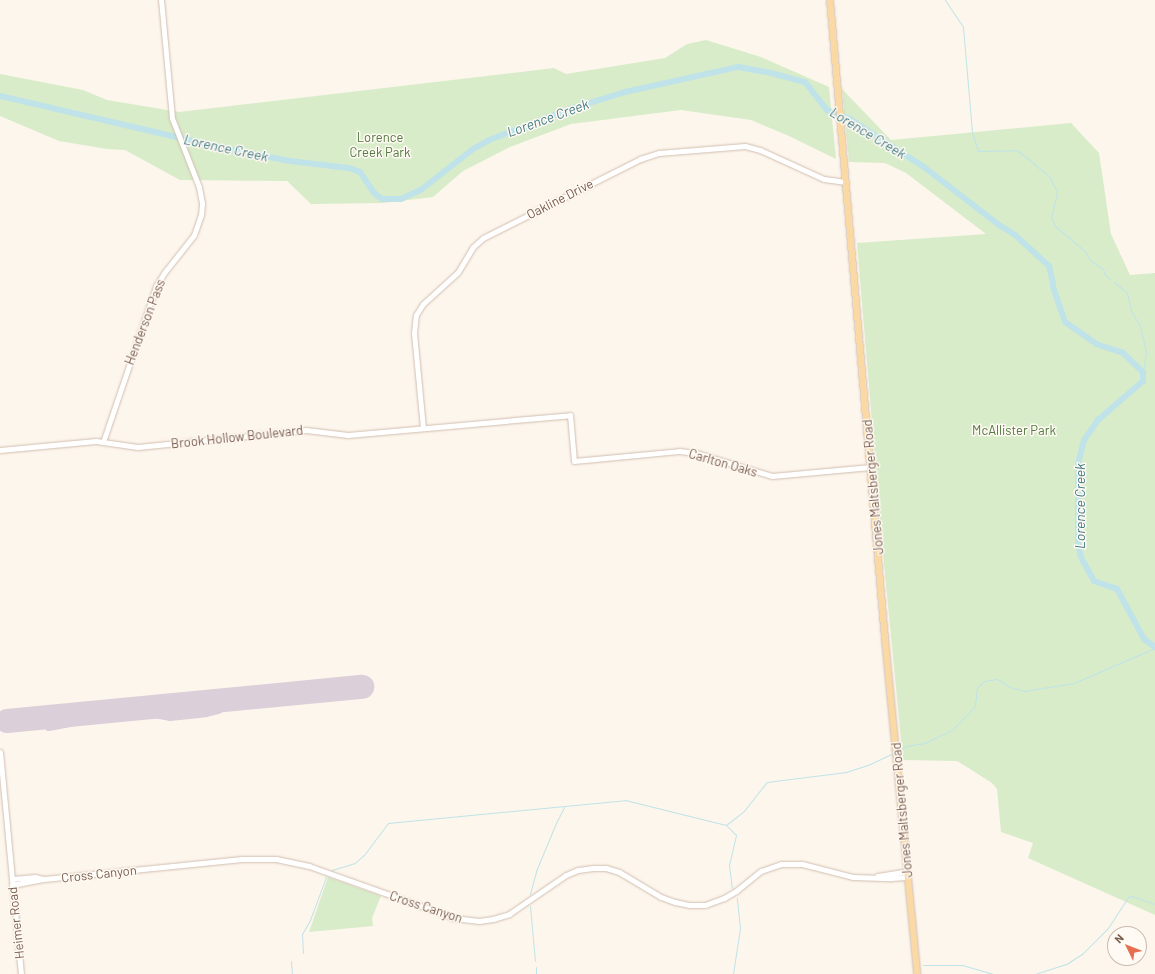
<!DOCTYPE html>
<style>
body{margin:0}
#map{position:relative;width:1155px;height:974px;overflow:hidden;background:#fdf6ec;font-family:Barlow,sans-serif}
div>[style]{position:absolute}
.green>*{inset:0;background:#d8ecc9}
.stream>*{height:1px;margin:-0.5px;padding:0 0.5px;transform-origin:0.5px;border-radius:0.5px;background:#bfe3e8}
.river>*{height:6px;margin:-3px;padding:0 3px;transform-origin:3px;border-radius:3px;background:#bfe3e8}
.taxiway>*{height:10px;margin:-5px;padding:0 5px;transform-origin:5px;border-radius:5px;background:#dbcfda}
.runway>*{height:24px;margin:-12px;padding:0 12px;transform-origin:12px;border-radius:12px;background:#dbcfda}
.roads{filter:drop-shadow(0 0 1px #d1beb0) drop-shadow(0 0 1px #d1beb0)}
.minor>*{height:5px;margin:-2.5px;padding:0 2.5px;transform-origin:2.5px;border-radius:2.5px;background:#fff}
.major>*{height:6px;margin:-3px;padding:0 3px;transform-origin:3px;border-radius:3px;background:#fbd9a5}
span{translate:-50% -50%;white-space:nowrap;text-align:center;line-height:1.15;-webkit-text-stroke:3px #fffaf3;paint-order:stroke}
.park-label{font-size:13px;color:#537a41}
.street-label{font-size:13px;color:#7a5c4d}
.water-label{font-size:14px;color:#437c86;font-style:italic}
.north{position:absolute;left:1107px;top:926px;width:40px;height:40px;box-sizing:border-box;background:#fffaf3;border:1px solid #cabbb1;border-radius:50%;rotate:313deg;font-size:11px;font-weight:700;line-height:16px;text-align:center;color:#7a5c4d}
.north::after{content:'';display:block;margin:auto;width:14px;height:18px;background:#e76f51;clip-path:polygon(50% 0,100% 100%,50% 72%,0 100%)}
</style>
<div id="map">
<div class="green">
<i style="clip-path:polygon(706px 40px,761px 57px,829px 87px,836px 159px,789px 136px,751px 120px,681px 110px,571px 124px,510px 147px,463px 171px,433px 197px,383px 203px,311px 204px,287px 181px,180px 180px,125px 150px,107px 149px,59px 141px,0 116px,0 74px,83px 90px,107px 100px,179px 112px,554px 68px,566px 74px,665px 58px,687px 44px)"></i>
<i style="clip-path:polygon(842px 89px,891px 140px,1071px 123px,1099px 153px,1111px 234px,1130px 275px,1155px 273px,1155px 915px,1028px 858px,1033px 843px,1001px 832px,997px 789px,992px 783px,970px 769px,957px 761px,903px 760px,883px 553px,857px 243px,986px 234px,906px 173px,885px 163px,849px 162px)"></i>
<i style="clip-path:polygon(328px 877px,381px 896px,372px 918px,373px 926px,309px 932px)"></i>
</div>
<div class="stream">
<i style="left:945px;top:0;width:32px;rotate:56deg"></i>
<i style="left:963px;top:27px;width:105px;rotate:85.1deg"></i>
<i style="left:972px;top:132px;width:20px;rotate:72deg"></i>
<i style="left:978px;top:151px;width:39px;rotate:-1deg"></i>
<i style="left:1017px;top:150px;width:41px;rotate:39.1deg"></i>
<i style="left:1049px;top:176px;width:18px;rotate:63deg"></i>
<i style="left:1057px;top:192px;width:27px;rotate:103deg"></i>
<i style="left:1051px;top:218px;width:9px;rotate:63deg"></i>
<i style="left:1055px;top:226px;width:38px;rotate:40deg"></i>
<i style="left:1084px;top:250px;width:13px;rotate:58deg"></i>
<i style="left:1091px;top:261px;width:14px;rotate:34deg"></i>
<i style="left:1103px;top:269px;width:6px;rotate:72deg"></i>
<i style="left:1105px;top:275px;width:6px;rotate:39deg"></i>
<i style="left:1114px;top:282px;width:17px;rotate:40deg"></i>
<i style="left:1127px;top:293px;width:18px;rotate:77deg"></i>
<i style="left:1131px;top:311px;width:17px;rotate:59deg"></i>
<i style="left:1140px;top:326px;width:26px;rotate:77deg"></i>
<i style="left:1146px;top:351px;width:21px;rotate:98deg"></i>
<i style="left:898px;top:751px;width:9px;rotate:-32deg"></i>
<i style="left:906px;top:746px;width:19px;rotate:-9deg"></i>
<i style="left:925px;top:743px;width:30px;rotate:-26deg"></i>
<i style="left:952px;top:730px;width:33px;rotate:-46deg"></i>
<i style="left:975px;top:706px;width:18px;rotate:-84deg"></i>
<i style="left:977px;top:688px;width:10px;rotate:-45deg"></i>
<i style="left:984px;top:681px;width:13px;rotate:-9deg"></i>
<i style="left:997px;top:679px;width:15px;rotate:32deg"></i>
<i style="left:1010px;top:687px;width:15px;rotate:16deg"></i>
<i style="left:1024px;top:691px;width:51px;rotate:-9.1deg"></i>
<i style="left:1074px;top:683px;width:88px;rotate:-23.4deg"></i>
<i style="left:726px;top:825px;width:23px;rotate:-38deg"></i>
<i style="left:744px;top:811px;width:37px;rotate:-52deg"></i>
<i style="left:767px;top:782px;width:80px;rotate:-7.2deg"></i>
<i style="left:846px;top:772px;width:25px;rotate:-18deg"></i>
<i style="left:870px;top:764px;width:26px;rotate:-25deg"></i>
<i style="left:332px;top:870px;width:24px;rotate:-17deg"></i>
<i style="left:355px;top:863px;width:12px;rotate:-42deg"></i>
<i style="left:364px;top:855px;width:40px;rotate:-53deg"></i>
<i style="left:388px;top:823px;width:238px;rotate:-5.5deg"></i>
<i style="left:625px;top:800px;width:104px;rotate:13.9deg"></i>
<i style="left:726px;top:825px;width:14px;rotate:45deg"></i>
<i style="left:736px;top:835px;width:31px;rotate:103deg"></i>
<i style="left:729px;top:865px;width:23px;rotate:83deg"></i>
<i style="left:530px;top:894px;width:24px;rotate:-75deg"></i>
<i style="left:536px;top:871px;width:52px;rotate:-67.4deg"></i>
<i style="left:556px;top:823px;width:18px;rotate:-63deg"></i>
<i style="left:530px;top:906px;width:55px;rotate:84.8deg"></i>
<i style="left:303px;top:953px;width:19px;rotate:-93deg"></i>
<i style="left:302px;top:934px;width:16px;rotate:-60deg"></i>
<i style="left:310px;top:920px;width:46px;rotate:-69.6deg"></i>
<i style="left:291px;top:961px;width:13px;rotate:86deg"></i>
<i style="left:923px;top:965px;width:39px"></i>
<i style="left:962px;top:965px;width:33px;rotate:16deg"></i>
<i style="left:536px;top:967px;width:7px;rotate:90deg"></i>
<i style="left:733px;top:974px;width:47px;rotate:-81.3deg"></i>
<i style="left:740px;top:928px;width:30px;rotate:-96deg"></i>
<i style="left:1035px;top:974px;width:35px;rotate:-18deg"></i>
<i style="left:1068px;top:963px;width:17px;rotate:-33deg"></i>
<i style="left:1082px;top:954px;width:37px;rotate:-45deg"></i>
<i style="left:1108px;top:928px;width:37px;rotate:-57deg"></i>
<i style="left:1128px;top:897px;width:4px;rotate:-14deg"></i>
<i style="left:1132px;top:896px;width:24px;rotate:19deg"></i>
</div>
<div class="river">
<i style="left:0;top:96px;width:225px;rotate:13.1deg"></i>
<i style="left:219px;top:147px;width:72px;rotate:11.2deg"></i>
<i style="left:290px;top:161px;width:59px;rotate:6.8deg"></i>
<i style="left:349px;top:168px;width:12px;rotate:20deg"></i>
<i style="left:360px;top:172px;width:25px;rotate:56deg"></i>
<i style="left:374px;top:193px;width:10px;rotate:37deg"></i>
<i style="left:382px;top:199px;width:19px"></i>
<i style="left:401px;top:199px;width:23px;rotate:-25deg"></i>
<i style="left:422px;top:189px;width:65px;rotate:-38.1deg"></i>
<i style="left:473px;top:149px;width:18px;rotate:-29deg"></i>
<i style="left:489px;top:140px;width:90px;rotate:-20.9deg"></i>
<i style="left:573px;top:108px;width:54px;rotate:-17.1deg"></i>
<i style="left:625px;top:92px;width:116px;rotate:-12.5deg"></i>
<i style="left:738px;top:67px;width:34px;rotate:10deg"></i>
<i style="left:771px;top:73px;width:35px;rotate:15deg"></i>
<i style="left:805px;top:82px;width:36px;rotate:52deg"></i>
<i style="left:827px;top:110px;width:25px;rotate:21deg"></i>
<i style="left:850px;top:119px;width:88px;rotate:33deg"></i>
<i style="left:924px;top:167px;width:95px;rotate:37.7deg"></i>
<i style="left:999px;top:225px;width:19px;rotate:32deg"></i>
<i style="left:1015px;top:235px;width:46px;rotate:42.4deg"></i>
<i style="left:1049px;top:266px;width:18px;rotate:77deg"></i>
<i style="left:1053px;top:287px;width:37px;rotate:71deg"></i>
<i style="left:1065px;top:322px;width:38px;rotate:35deg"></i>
<i style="left:1096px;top:344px;width:28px;rotate:18deg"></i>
<i style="left:1123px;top:353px;width:28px;rotate:44deg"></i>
<i style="left:1143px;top:372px;width:9px;rotate:90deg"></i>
<i style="left:1143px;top:381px;width:60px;rotate:139.1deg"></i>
<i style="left:1098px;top:420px;width:24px;rotate:125deg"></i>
<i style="left:1084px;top:440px;width:25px;rotate:104deg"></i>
<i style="left:1078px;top:464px;width:78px;rotate:90deg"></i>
<i style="left:1078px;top:542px;width:15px;rotate:79deg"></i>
<i style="left:1083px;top:561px;width:23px;rotate:61deg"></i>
<i style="left:1094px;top:581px;width:24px;rotate:19deg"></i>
<i style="left:1117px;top:589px;width:57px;rotate:61.6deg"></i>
<i style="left:1144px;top:639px;width:14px;rotate:36deg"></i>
</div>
<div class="taxiway">
<i style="left:49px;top:726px;width:38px;rotate:-11deg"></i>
<i style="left:86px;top:719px;width:69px;rotate:-5deg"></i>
<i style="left:155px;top:713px;width:15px;rotate:11deg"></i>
<i style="left:170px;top:716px;width:36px;rotate:-6deg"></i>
<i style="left:206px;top:712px;width:12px;rotate:-14deg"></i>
<i style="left:218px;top:709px;width:9px;rotate:-90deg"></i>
</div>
<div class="runway">
<i style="left:7px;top:721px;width:357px;rotate:-5.5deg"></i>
</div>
<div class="roads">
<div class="minor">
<i style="left:423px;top:428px;width:95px;rotate:-95.4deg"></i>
<i style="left:414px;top:333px;width:18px;rotate:-84deg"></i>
<i style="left:416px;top:315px;width:13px;rotate:-58deg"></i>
<i style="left:423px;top:304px;width:47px;rotate:-42.4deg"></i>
<i style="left:458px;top:272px;width:29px;rotate:-59deg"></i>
<i style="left:473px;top:247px;width:13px;rotate:-42deg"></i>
<i style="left:483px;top:238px;width:176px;rotate:-26.7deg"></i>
<i style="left:640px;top:159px;width:20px;rotate:-18deg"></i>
<i style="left:659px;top:153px;width:86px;rotate:-4.7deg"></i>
<i style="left:745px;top:146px;width:16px;rotate:15deg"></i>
<i style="left:760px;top:150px;width:70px;rotate:24.4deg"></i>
<i style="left:824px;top:179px;width:22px;rotate:8deg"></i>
<i style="left:103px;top:442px;width:165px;rotate:-71.2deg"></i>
<i style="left:156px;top:286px;width:15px;rotate:-58deg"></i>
<i style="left:164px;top:273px;width:48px;rotate:-51.7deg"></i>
<i style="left:194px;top:235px;width:21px;rotate:-71deg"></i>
<i style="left:201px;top:215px;width:12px;rotate:-85deg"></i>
<i style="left:202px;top:203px;width:16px;rotate:-101deg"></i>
<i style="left:199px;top:187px;width:74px;rotate:-111.4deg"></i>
<i style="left:172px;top:118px;width:119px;rotate:-95.3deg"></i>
<i style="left:0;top:450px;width:96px;rotate:-5.4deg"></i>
<i style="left:96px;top:441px;width:42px;rotate:8.1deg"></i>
<i style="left:138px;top:447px;width:169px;rotate:-5.8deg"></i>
<i style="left:306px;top:430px;width:42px;rotate:6.8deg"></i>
<i style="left:348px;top:435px;width:223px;rotate:-5.1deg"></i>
<i style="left:570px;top:415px;width:46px;rotate:85deg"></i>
<i style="left:574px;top:461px;width:105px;rotate:-5.4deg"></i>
<i style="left:679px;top:451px;width:17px;rotate:7deg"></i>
<i style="left:696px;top:453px;width:79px;rotate:16.8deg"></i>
<i style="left:772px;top:476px;width:99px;rotate:-5.2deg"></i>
<i style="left:0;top:752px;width:223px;rotate:84.6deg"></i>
<i style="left:877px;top:876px;width:30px;rotate:-9deg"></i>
<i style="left:12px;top:879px;width:23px;rotate:-5deg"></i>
<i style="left:35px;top:877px;width:8px;rotate:14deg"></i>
<i style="left:12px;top:885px;width:33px;rotate:-11deg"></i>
<i style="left:44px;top:879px;width:199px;rotate:-5.8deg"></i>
<i style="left:242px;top:859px;width:34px"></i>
<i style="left:276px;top:859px;width:34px;rotate:12deg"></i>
<i style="left:309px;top:866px;width:154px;rotate:19.7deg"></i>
<i style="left:454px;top:918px;width:25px;rotate:7deg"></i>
<i style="left:479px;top:921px;width:14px;rotate:-8deg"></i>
<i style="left:493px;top:919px;width:17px;rotate:-17deg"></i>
<i style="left:509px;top:914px;width:69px;rotate:-34.4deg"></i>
<i style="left:566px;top:875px;width:13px;rotate:-23deg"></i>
<i style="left:578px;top:870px;width:15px;rotate:-8deg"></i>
<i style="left:593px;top:868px;width:13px"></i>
<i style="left:606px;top:868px;width:14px;rotate:17deg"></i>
<i style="left:619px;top:872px;width:49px;rotate:30.8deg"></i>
<i style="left:661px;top:897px;width:15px;rotate:20deg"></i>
<i style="left:675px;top:902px;width:14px;rotate:12deg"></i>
<i style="left:689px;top:905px;width:16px"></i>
<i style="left:705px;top:905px;width:20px;rotate:-20deg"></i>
<i style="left:724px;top:898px;width:14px;rotate:-30deg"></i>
<i style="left:736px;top:891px;width:32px;rotate:-39deg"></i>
<i style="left:761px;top:871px;width:21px;rotate:-19deg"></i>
<i style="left:781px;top:864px;width:21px"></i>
<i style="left:802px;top:864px;width:53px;rotate:14.3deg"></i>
<i style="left:853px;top:877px;width:38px;rotate:2deg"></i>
<i style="left:891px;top:878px;width:16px;rotate:-4deg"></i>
</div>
<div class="major">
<i style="left:830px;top:0;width:641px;rotate:85.08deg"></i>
<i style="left:885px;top:639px;width:337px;rotate:84.5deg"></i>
</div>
</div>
<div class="park-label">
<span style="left:380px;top:145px">Lorence<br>Creek Park</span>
<span style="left:1014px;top:430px">McAllister Park</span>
</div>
<div class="street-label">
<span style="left:560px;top:199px;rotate:-27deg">Oakline Drive</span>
<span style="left:145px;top:322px;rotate:-69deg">Henderson Pass</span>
<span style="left:237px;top:437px;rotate:-6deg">Brook Hollow Boulevard</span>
<span style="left:723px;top:463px;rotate:16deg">Carlton Oaks</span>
<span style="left:873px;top:487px;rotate:-95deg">Jones Maltsberger Road</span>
<span style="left:902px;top:810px;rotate:-95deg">Jones Maltsberger Road</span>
<span style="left:99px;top:874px;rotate:-6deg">Cross Canyon</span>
<span style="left:426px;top:907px;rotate:18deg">Cross Canyon</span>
<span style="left:16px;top:923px;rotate:-96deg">Heimer Road</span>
</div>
<div class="water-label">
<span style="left:548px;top:118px;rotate:-20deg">Lorence Creek</span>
<span style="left:868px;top:133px;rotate:31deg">Lorence Creek</span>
<span style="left:226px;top:148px;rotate:12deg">Lorence Creek</span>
<span style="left:1080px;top:506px;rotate:-90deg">Lorence Creek</span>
</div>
<div class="north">N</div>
</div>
